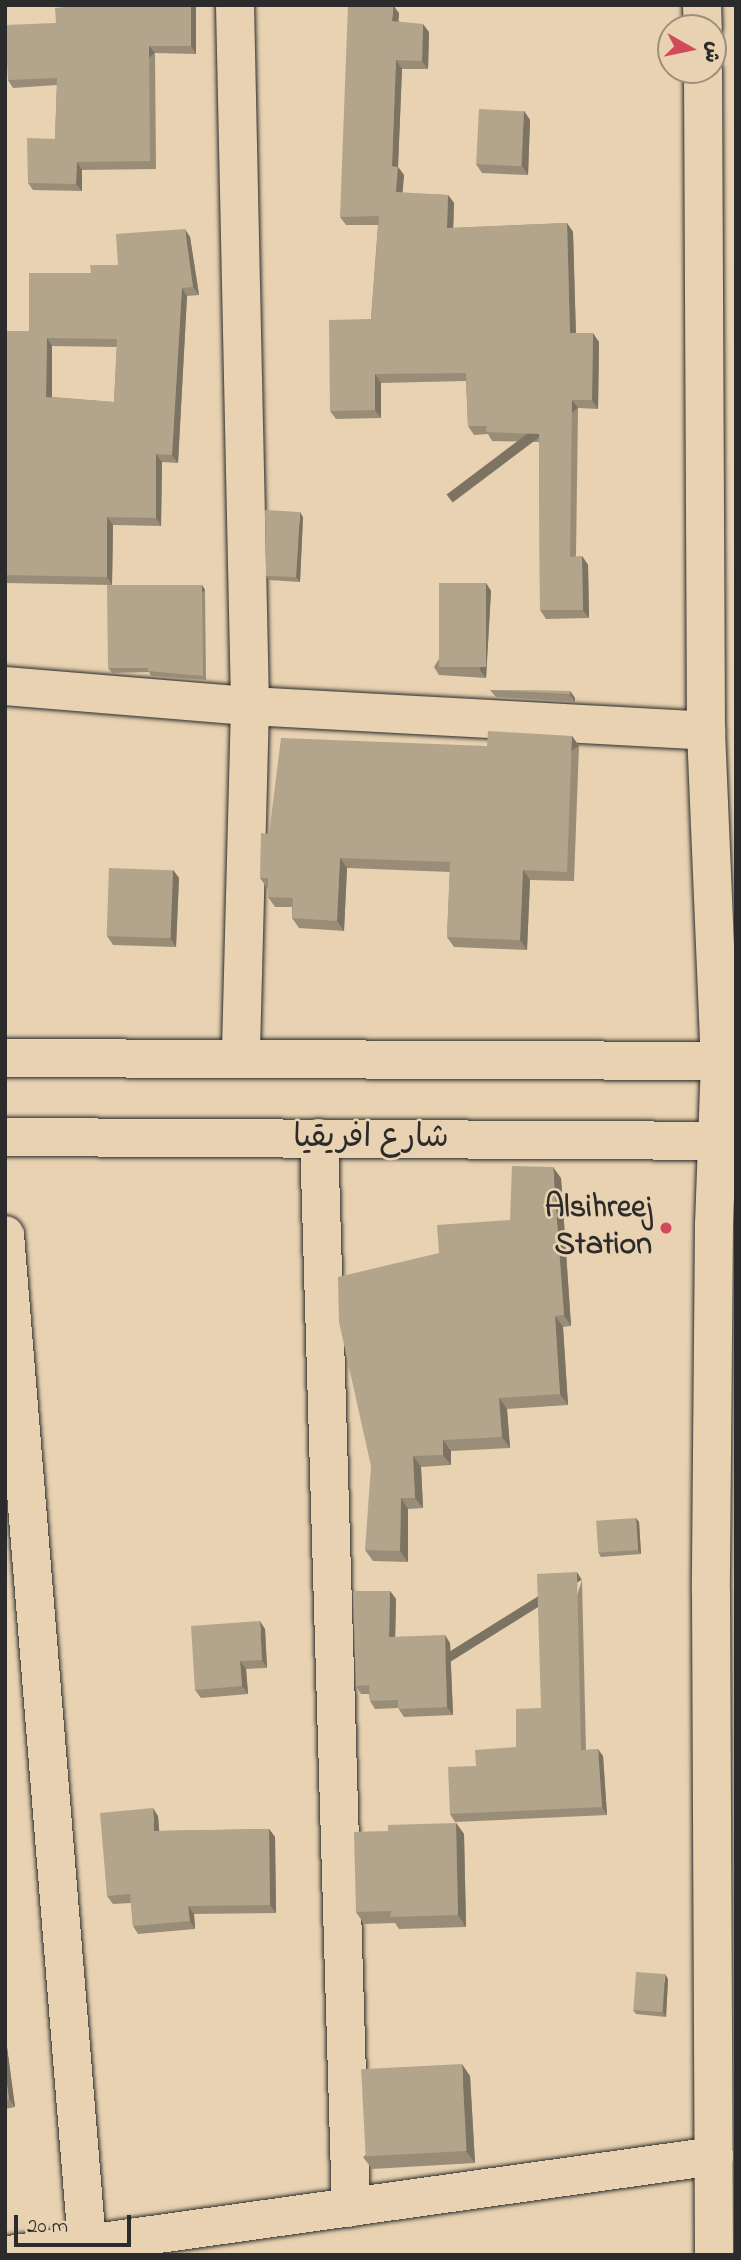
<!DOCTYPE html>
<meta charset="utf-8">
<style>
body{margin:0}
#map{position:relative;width:741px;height:2260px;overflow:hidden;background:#e8d2b1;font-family:"Indie Flower","Playpen Sans Arabic",sans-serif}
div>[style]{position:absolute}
.roads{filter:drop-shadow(0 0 2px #2b2b2b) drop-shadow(0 0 2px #2b2b2b)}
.minor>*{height:38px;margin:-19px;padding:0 19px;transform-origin:19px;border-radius:19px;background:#e8d2b1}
.wall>*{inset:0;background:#9a8d78}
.shaded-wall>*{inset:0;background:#7d7362;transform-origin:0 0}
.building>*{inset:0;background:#b3a48c;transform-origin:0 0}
.dots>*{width:19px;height:19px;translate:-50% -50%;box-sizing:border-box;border:4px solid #e8d2b1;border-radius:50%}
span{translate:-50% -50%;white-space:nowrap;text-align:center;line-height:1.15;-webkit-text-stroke:5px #e8d2b1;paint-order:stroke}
.street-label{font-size:32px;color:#2b2b2b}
.poi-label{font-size:32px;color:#2b2b2b;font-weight:700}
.right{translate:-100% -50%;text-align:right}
.frame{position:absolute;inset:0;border:7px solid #2b2b2b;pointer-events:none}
.north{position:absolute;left:657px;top:14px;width:70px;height:70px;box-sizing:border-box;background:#e8d2b1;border:2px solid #9c8f7b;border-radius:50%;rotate:99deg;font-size:19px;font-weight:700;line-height:28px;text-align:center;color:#2b2b2b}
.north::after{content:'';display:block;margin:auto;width:24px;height:32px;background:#d1495b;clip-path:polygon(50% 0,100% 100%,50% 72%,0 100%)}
.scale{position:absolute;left:14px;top:2215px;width:117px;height:32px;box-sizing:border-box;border:4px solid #2b2b2b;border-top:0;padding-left:9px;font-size:21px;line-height:24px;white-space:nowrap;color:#2b2b2b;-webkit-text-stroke:5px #e8d2b1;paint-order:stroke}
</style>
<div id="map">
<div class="roads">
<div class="minor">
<i style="left:235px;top:5px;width:701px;rotate:88.77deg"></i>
<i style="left:250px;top:706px;width:353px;rotate:91.5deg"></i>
<i style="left:702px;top:5px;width:23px;rotate:88deg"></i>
<i style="left:703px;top:70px;width:661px;rotate:89.74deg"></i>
<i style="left:706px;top:731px;width:330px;rotate:87.6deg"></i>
<i style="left:720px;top:1061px;width:163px;rotate:92.1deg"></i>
<i style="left:714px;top:1224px;width:368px;rotate:90.5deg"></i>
<i style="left:711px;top:1592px;width:663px;rotate:89.74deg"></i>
<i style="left:5px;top:686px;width:246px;rotate:4.7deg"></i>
<i style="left:250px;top:706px;width:457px;rotate:3.1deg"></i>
<i style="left:5px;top:1058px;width:731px;rotate:0.24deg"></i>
<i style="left:5px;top:1137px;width:731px;rotate:0.31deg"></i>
<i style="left:319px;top:1138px;width:1070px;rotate:88.29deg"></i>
<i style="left:5px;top:1235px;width:1023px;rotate:85.35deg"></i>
<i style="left:9px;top:2255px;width:712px;rotate:-7.99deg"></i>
</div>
</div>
<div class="wall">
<i style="clip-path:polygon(83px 5px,196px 5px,196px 54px,155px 53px,156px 169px,82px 170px,82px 191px,33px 190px,28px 183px,55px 139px,57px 85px,13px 88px,8px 80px)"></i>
<i style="clip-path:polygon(399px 13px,398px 21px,429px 32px,428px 69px,402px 69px,398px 167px,404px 175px,402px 193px,448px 195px,454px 203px,453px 228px,567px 223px,573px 232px,576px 333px,599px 342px,598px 409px,578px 408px,576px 557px,582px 556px,588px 565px,589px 618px,546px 619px,540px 610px,539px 442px,492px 441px,488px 434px,474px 435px,468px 426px,466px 381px,381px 383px,381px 418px,336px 419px,330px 411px,371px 319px,378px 225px,346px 225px,340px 217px)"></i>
<i style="clip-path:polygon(524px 111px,530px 120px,528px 175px,482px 173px,476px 164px)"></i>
<i style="clip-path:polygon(evenodd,190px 237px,199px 295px,187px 296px,178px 463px,162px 462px,161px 526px,113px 525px,112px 585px,202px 585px,205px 590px,206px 680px,151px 676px,149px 672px,112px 673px,108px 668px,110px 585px,5px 583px,5px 331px,29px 331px,91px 273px,118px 265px,190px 237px,52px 346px,117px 347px,114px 402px,52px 397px,52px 346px)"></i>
<i style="clip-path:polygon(303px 517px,300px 582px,269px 580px,266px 576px)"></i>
<i style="clip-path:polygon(486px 583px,491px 591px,486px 678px,439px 675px,434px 667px)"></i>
<i style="clip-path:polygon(490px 690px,570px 691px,575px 698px,575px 702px,496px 697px)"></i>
<i style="clip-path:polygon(572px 736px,579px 746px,574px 881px,530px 880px,527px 950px,454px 947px,447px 937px,450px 872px,347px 868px,344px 931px,299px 928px,292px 918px,292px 907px,275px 907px,268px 897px,268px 888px,267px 888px,260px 878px,269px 834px,487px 746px)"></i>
<i style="clip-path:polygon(173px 870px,179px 878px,176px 947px,113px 945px,107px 936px)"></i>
<i style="clip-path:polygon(561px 1178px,571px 1326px,563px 1327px,568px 1405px,507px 1409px,510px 1448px,451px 1451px,451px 1465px,421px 1467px,423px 1508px,408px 1509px,408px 1562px,373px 1561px,365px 1550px,439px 1253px,510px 1220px)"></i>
<i style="clip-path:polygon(636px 1518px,639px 1522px,641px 1554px,601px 1557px,598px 1552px)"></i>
<i style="clip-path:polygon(582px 1580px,586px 1750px,603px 1756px,607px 1815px,455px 1822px,450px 1814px,476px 1766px,516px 1747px,541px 1708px)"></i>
<i style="clip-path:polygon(390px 1591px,396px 1599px,395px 1637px,450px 1643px,453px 1715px,404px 1717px,398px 1708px,375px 1709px,370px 1701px,369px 1694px,361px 1694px,356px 1686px)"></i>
<i style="clip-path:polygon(265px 1629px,267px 1668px,246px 1669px,248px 1694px,201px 1698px,195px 1690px)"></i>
<i style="clip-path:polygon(158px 1816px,159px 1831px,269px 1829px,275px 1837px,276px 1913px,194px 1914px,195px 1929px,138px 1934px,133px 1926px,131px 1903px,113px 1904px,107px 1896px)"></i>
<i style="clip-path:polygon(456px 1823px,464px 1834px,466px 1927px,399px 1929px,395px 1923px,364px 1924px,356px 1912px)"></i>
<i style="clip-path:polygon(668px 1979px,666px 2017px,636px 2014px,633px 2010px)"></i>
<i style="clip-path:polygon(5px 2032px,15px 2107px,5px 2109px)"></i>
<i style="clip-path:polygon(470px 2076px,475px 2163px,372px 2169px,363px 2157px)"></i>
</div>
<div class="shaded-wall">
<i style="clip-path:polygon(191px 5px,196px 5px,196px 54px,191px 46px)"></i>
<i style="clip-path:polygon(393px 5px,399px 13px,398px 29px,392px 21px)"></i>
<i style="clip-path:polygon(423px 24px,429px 32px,428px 69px,422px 61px)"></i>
<i style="left:149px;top:46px;width:9px;height:115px;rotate:49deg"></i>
<i style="clip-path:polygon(396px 60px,402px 69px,398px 167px,404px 175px,402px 201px,396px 192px,392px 166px)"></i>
<i style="clip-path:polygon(524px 111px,530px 120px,528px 175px,522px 166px)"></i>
<i style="clip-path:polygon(77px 162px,82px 170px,82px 191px,76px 184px)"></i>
<i style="clip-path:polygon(448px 195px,454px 203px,453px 236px,447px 228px)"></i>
<i style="clip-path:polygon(567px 223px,573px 232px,576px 341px,570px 333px)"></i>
<i style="clip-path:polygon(185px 229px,190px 237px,199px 295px,193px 287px)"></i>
<i style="clip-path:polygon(182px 288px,187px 296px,178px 463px,172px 455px)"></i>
<i style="clip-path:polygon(593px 333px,599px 342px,598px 409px,592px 400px)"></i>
<i style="clip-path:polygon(47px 338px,52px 346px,52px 405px,46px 397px)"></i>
<i style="clip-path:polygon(375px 374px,381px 383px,381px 418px,375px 410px)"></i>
<i style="left:572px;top:400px;width:10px;height:157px;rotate:53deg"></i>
<i style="clip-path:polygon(156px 454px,162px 462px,161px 526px,156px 518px)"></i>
<i style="clip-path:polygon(300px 512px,303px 517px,300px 582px,296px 577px)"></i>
<i style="clip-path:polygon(107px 517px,113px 525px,112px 585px,107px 577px)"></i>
<i style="clip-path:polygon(582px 556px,588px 565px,589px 618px,583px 610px)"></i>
<i style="clip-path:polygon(486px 583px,491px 591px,486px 678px,480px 670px)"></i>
<i style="left:202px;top:585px;width:6px;height:91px;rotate:59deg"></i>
<i style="clip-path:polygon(570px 691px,575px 698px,575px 702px,570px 694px)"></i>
<i style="left:572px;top:736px;width:12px;height:136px;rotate:55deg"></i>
<i style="clip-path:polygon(340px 858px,347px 868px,344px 931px,337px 921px)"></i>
<i style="clip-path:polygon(173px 870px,179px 878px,176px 947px,170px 938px)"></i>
<i style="clip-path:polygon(523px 870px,530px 880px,527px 950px,520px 940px)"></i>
<i style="clip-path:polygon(553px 1167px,561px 1178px,571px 1326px,564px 1315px)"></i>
<i style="clip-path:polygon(555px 1316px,563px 1327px,568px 1405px,560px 1394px)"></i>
<i style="clip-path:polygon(499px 1398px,507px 1409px,510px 1448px,502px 1437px)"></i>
<i style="clip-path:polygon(443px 1440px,451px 1451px,451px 1465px,443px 1455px)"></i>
<i style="clip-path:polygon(413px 1456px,421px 1467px,423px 1508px,415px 1498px)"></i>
<i style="clip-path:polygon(401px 1498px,408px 1509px,408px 1562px,400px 1551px)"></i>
<i style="clip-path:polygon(636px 1518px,639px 1522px,641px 1554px,638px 1550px)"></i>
<i style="left:577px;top:1572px;width:9px;height:178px;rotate:58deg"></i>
<i style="clip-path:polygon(390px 1591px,396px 1599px,395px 1645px,389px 1637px)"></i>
<i style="clip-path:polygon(260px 1621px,265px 1629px,267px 1668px,262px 1660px)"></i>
<i style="clip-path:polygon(445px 1635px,450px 1643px,453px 1715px,447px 1707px)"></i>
<i style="clip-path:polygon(240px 1661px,246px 1669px,248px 1694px,242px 1686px)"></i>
<i style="clip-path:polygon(598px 1749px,603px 1756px,607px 1815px,602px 1807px)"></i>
<i style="clip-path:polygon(153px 1808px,158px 1816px,160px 1839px,154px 1831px)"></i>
<i style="clip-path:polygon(456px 1823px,464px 1834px,466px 1927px,458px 1915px)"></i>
<i style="clip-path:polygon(269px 1829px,275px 1837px,276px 1913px,270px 1905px)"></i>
<i style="clip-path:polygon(188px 1906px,194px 1914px,195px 1929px,190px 1921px)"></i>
<i style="clip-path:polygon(665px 1974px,668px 1979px,666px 2017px,663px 2012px)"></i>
<i style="clip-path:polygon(5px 2032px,15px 2107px,9px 2099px,5px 2069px)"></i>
<i style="clip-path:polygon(462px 2064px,470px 2076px,475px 2163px,466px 2151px)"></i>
</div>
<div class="building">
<i style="clip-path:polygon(83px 5px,191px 5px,191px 46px,149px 46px,150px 161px,77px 162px,76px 184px,28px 183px,27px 138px,55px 139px,57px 78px,8px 80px,5px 25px,56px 23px,55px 8px)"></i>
<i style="clip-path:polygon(348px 5px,393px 5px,392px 21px,423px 24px,422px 61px,396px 60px,392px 166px,398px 167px,396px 192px,448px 195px,447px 228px,567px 223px,570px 333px,593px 333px,592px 400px,572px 400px,570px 557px,582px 556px,583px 610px,540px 610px,539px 434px,486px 432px,487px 426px,468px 426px,466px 373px,375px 374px,375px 410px,330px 411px,329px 320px,371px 319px,379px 216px,340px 217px)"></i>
<i style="left:479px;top:109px;width:45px;height:55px;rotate:3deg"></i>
<i style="clip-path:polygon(evenodd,185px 229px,193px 287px,182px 288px,172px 455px,156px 454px,156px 518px,107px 517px,107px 577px,5px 575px,5px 331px,29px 331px,29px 273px,91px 273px,90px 265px,118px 265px,116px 234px,185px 229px,47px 338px,117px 339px,114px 402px,46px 397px,47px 338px)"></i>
<i style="clip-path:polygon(265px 510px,300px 512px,296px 577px,266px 576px)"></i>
<i style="left:439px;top:583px;width:47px;height:84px"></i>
<i style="clip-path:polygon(107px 585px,202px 585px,203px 676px,148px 671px,148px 668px,108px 668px)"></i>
<i style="clip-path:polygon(490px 690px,570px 691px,570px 694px)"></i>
<i style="clip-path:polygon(488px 731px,572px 736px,567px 872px,523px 870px,520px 940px,447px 937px,450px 862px,340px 858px,337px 921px,292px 918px,293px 898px,268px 897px,268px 878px,260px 878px,261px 833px,269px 834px,281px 738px,487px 746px)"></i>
<i style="left:109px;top:868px;width:64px;height:68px;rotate:2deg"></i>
<i style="clip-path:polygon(512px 1166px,553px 1167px,564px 1315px,555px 1316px,560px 1394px,499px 1398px,502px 1437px,443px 1440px,443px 1455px,413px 1456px,415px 1498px,401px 1498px,400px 1551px,365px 1550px,371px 1466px,339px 1322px,338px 1277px,439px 1253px,437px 1225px,510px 1220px)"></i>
<i style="left:636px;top:1518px;width:32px;height:40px;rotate:86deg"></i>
<i style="clip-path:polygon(577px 1572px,581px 1750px,598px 1749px,602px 1807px,450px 1814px,448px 1767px,476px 1766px,475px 1750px,516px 1747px,516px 1709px,541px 1708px,537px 1574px)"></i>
<i style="clip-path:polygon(353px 1591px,390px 1591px,389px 1637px,445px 1635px,447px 1707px,398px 1709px,398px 1700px,370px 1701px,369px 1685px,356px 1686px)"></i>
<i style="clip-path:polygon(260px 1621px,262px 1660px,240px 1661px,242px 1686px,195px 1690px,191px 1626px)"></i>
<i style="clip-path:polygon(153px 1808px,154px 1831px,269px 1829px,270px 1905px,188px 1906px,190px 1921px,133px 1926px,130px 1894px,107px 1896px,100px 1813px)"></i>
<i style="clip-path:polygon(456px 1823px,458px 1915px,390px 1917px,391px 1911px,356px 1912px,354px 1832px,388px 1831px,388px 1825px)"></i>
<i style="left:636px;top:1972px;width:29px;height:38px;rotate:4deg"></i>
<i style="left:462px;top:2064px;width:87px;height:101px;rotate:87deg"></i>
<i style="clip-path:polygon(5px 2069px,9px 2099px,5px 2100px)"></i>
</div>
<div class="dots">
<i style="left:666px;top:1228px;background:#d1495b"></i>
</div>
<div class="street-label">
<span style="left:371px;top:1139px">شارع افريقيا</span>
</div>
<div class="poi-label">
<span class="right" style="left:652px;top:1228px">Alsihreej<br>Station</span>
</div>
<div class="frame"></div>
<div class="north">ش</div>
<div class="scale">20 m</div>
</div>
